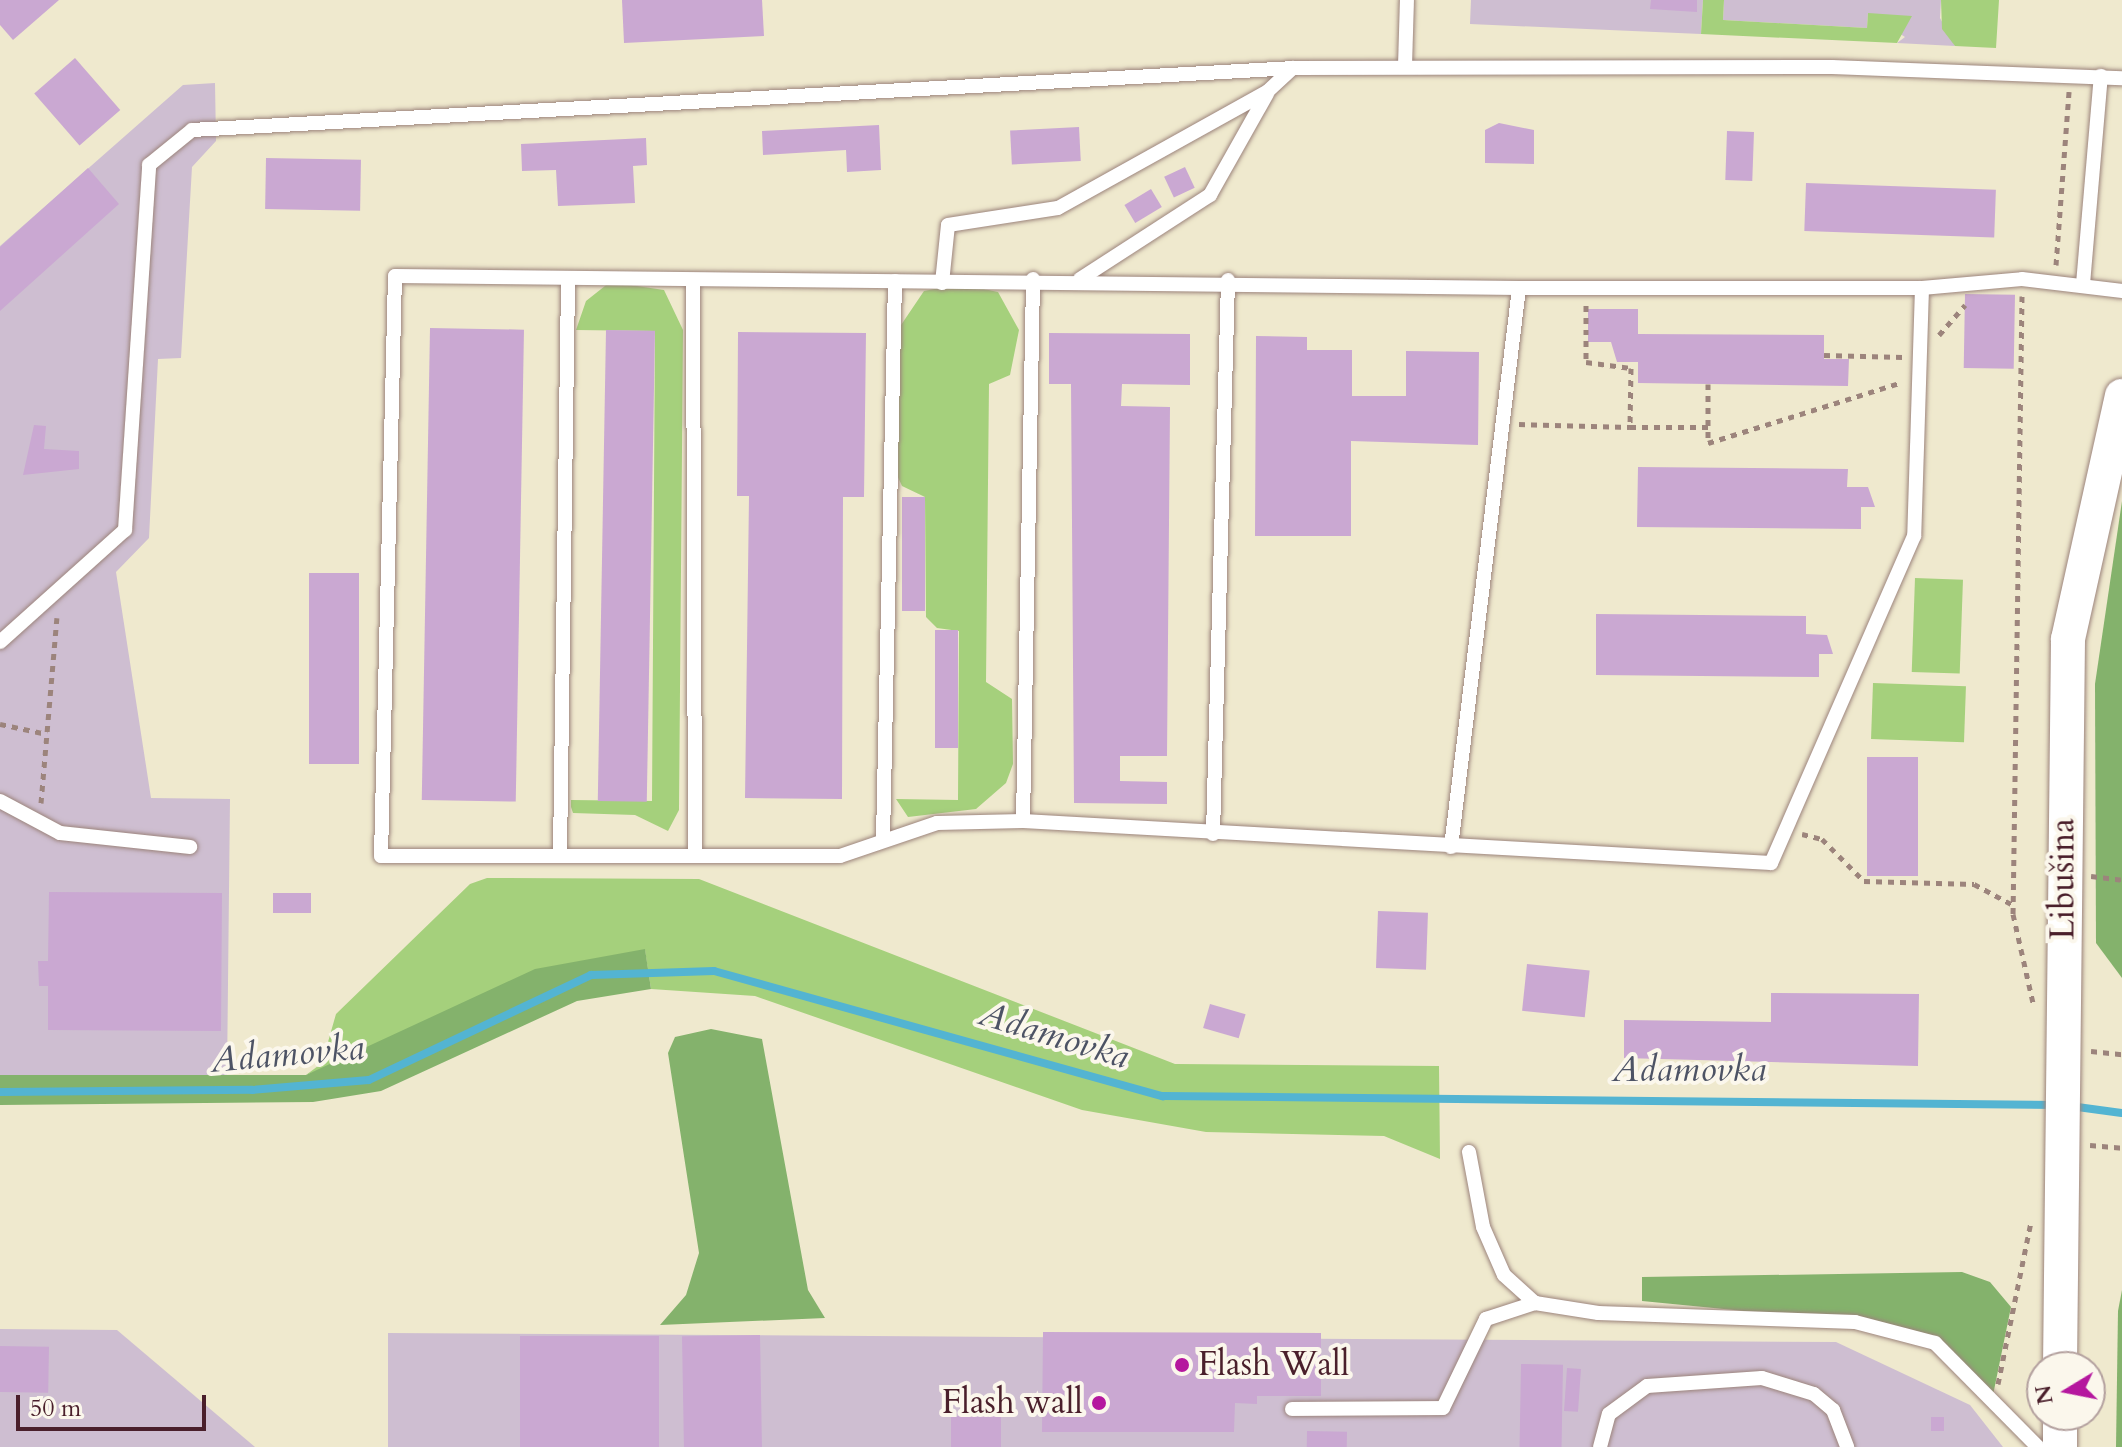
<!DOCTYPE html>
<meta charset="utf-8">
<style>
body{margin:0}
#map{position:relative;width:2122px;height:1447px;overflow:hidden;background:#efe9ce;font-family:Cardo,serif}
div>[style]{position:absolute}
.industrial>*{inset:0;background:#cebed1}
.green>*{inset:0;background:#a5d07c;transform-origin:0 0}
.forest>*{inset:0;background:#84b26c}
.stream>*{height:8px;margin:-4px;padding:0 4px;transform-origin:4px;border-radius:4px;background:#53b4d2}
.building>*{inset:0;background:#caa8d2;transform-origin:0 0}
.path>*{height:5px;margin-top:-2.5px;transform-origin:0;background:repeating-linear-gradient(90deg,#9c847c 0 6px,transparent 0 12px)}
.roads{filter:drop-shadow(0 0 2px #9c847c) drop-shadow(0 0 2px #9c847c)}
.service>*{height:14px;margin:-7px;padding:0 7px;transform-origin:7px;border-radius:7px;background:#fff}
.tertiary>*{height:34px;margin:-17px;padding:0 17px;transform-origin:17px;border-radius:17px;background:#fff}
.dots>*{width:22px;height:22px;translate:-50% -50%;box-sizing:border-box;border:4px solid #fbf7ec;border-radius:50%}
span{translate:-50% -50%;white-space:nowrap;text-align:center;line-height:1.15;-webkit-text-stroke:8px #fbf7ec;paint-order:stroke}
.street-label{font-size:34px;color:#4a1f2b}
.poi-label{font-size:34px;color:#4a1f2b}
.left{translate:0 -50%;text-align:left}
.right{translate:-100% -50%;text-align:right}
.water-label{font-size:36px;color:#4d5365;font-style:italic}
.north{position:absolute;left:2026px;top:1351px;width:80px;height:80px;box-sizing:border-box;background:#fbf7ec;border:2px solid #b4a19f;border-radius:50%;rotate:260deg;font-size:22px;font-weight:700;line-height:32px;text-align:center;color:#4a1f2b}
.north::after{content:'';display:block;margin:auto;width:28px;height:36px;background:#b5179e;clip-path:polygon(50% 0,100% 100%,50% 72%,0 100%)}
.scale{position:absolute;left:16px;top:1395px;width:190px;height:36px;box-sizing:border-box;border:4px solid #4a1f2b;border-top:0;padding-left:10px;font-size:24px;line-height:28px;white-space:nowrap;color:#4a1f2b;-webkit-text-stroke:6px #fbf7ec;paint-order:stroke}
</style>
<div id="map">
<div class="industrial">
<i style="clip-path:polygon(1471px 0,1703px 0,1701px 34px,1470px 24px)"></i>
<i style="clip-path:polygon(1724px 0,1941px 0,1940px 18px,1955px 46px,1897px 43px,1905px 37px,1868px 13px,1867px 28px,1723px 20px)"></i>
<i style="clip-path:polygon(215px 83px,216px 141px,192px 167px,181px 358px,158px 359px,149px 538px,116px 572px,151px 798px,230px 799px,227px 1076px,0 1075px,0 246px,183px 85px)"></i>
<i style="clip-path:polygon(0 1329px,117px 1330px,255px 1447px,0 1447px)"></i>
<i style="clip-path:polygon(388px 1333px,1836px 1342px,1970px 1405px,2003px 1447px,388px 1447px)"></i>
</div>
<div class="green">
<i style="clip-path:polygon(1703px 0,1724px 0,1723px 20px,1867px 28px,1868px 13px,1912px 16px,1897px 43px,1701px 34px)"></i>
<i style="clip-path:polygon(1941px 0,1999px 0,1996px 48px,1955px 46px,1942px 29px)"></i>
<i style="clip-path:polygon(610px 282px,664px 290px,683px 330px,679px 810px,668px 831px,635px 815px,573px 813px,571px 807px,571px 800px,652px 801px,655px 331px,576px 330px,586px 301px)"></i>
<i style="clip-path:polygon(960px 284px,998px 292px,1019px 330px,1010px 375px,989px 384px,986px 682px,1012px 699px,1013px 764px,1006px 783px,976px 809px,908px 817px,896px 799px,958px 800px,959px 631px,937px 628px,926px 617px,925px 497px,902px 486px,896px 473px,899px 328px,924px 291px)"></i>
<i style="left:1915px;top:578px;width:48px;height:94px;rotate:2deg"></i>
<i style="left:1873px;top:683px;width:93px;height:56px;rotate:2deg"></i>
<i style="clip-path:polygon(487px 878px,699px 879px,1175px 1064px,1439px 1066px,1440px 1159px,1384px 1136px,1206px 1132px,1082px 1110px,755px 996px,651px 989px,645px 950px,306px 1075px,322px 1063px,336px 1014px,470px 884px)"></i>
</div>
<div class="forest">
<i style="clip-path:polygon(2122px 501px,2122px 978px,2096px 943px,2095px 684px)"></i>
<i style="clip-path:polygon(645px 949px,651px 989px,577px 1001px,381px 1091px,313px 1102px,0 1105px,0 1075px,306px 1075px,535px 969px)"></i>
<i style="clip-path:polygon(711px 1029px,762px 1039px,808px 1290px,825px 1318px,660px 1325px,686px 1295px,699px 1253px,668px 1053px,675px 1037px)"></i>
<i style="clip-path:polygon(1962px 1272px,1990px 1282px,2011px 1307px,1993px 1395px,1935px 1343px,1855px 1322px,1642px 1301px,1642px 1277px)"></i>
<i style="clip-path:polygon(2122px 1290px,2122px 1447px,2116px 1447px,2118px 1311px)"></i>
</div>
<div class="stream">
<i style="left:0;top:1092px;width:252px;rotate:-0.5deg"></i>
<i style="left:252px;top:1090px;width:117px;rotate:-4.9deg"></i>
<i style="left:369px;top:1080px;width:246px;rotate:-25.3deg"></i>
<i style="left:591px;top:975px;width:123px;rotate:-1.9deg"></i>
<i style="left:714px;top:971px;width:466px;rotate:15.6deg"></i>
<i style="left:1163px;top:1096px;width:894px;rotate:0.58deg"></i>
<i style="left:2070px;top:1106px;width:52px;rotate:7.7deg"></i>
</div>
<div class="building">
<i style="clip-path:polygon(0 0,59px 0,13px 40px,0 25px)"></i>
<i style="clip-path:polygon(622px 0,762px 0,764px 36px,624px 43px)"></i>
<i style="clip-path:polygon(1651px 0,1697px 0,1697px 12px,1650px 9px)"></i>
<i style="left:75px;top:58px;width:69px;height:54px;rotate:49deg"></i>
<i style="clip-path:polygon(1499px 123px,1534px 130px,1534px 164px,1485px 163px,1485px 130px)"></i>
<i style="clip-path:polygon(879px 125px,881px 170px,847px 172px,846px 150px,763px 155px,762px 131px)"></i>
<i style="left:1079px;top:127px;width:34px;height:69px;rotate:87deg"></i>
<i style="left:1727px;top:131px;width:27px;height:49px;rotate:2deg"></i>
<i style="clip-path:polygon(646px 138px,647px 165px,633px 166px,635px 203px,558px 206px,556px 170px,522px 171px,521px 144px)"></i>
<i style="left:266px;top:158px;width:95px;height:51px;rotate:1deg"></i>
<i style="left:1185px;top:167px;width:23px;height:23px;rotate:65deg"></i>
<i style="clip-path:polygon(88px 168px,119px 204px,0 311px,0 247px)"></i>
<i style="left:1806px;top:183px;width:190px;height:48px;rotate:2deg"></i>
<i style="left:1151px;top:189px;width:21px;height:31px;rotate:59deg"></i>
<i style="left:1965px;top:294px;width:50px;height:74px;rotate:1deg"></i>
<i style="clip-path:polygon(1588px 309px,1638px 309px,1638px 334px,1824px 335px,1824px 359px,1849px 359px,1848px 386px,1638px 383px,1638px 362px,1617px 362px,1611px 342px,1588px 342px)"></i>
<i style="left:430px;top:328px;width:94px;height:472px;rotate:1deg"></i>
<i style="left:606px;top:330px;width:49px;height:471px;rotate:1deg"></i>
<i style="clip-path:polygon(738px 332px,866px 333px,864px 497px,843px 497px,842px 799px,745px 798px,749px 496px,737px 496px)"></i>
<i style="clip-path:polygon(1049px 333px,1190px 334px,1190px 385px,1122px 384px,1121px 406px,1170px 407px,1167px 756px,1120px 756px,1120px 781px,1167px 782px,1167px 804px,1074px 803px,1071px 384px,1049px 384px)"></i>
<i style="clip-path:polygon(1256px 336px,1307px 337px,1307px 350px,1352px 350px,1352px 396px,1406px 396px,1406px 351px,1479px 352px,1478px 445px,1351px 441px,1351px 536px,1255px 536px)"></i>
<i style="clip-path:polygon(34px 425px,46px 426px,44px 449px,79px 451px,79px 469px,23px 475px)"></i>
<i style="clip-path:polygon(1638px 467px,1848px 469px,1847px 487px,1868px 487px,1875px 507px,1861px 507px,1861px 529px,1637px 527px)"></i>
<i style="left:902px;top:497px;width:23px;height:114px"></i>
<i style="left:309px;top:573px;width:50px;height:191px"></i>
<i style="clip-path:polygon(1596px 614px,1806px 616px,1806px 634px,1827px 635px,1833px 654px,1819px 654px,1819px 677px,1596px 675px)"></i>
<i style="left:935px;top:630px;width:23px;height:118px"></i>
<i style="left:1867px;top:757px;width:51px;height:119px"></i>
<i style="clip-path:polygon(49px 892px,222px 893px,221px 1031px,48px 1030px,48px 986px,39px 986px,38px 961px,48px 961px)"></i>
<i style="left:273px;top:893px;width:38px;height:20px"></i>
<i style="left:1378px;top:911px;width:50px;height:57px;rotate:2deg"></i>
<i style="left:1527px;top:964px;width:63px;height:47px;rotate:6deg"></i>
<i style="clip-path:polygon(1771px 993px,1919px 994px,1918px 1066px,1624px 1058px,1624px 1020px,1771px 1022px)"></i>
<i style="left:1210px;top:1004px;width:37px;height:25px;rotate:16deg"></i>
<i style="clip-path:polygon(1043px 1332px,1321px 1333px,1321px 1396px,1257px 1396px,1257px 1404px,1235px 1403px,1234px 1432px,1042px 1432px)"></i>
<i style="left:760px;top:1335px;width:112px;height:78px;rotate:89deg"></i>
<i style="left:520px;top:1336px;width:139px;height:111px"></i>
<i style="left:0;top:1346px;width:49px;height:46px;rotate:1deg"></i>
<i style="left:1521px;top:1364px;width:42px;height:83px;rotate:1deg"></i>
<i style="left:1567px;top:1368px;width:14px;height:43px;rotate:4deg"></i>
<i style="left:951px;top:1416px;width:50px;height:31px"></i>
<i style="left:1931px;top:1417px;width:13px;height:14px"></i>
<i style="left:1307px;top:1431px;width:40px;height:16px;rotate:1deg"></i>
</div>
<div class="path">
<i style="left:2056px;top:265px;width:174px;rotate:-85.7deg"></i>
<i style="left:2022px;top:296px;width:618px;rotate:90.83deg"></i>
<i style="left:2013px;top:914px;width:91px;rotate:77.3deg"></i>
<i style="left:1586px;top:305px;width:57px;rotate:90deg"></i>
<i style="left:1586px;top:362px;width:45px;rotate:7.6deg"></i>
<i style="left:1631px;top:368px;width:59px;rotate:91deg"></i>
<i style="left:1630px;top:427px;width:78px"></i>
<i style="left:1939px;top:335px;width:40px;rotate:-49deg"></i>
<i style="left:1824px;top:355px;width:79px;rotate:1.5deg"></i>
<i style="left:1708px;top:384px;width:59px;rotate:90deg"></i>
<i style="left:1708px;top:443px;width:201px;rotate:-17.4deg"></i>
<i style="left:1519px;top:424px;width:111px;rotate:1.5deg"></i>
<i style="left:0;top:724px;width:48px;rotate:12deg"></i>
<i style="left:41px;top:803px;width:186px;rotate:-85.1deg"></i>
<i style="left:1802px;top:834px;width:21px;rotate:14deg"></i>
<i style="left:1822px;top:839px;width:59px;rotate:45deg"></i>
<i style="left:1864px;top:881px;width:110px;rotate:1.6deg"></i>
<i style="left:1974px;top:884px;width:44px;rotate:28.3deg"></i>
<i style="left:2091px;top:876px;width:31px;rotate:7deg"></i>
<i style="left:2091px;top:1051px;width:31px;rotate:6deg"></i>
<i style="left:2090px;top:1145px;width:32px;rotate:5deg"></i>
<i style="left:1998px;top:1384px;width:165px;rotate:-78.5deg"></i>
</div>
<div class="roads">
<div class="service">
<i style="left:1405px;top:66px;width:66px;rotate:-88.3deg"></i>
<i style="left:1080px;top:279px;width:155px;rotate:-32.9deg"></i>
<i style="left:1210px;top:195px;width:116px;rotate:-60.6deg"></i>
<i style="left:693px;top:282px;width:573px;rotate:89.8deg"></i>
<i style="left:942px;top:283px;width:58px;rotate:-84.1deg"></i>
<i style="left:948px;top:225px;width:111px;rotate:-8.8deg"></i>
<i style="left:1058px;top:208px;width:240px;rotate:-29.1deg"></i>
<i style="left:1268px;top:91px;width:34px;rotate:-43deg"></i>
<i style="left:2083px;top:284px;width:209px;rotate:-85.1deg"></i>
<i style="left:1922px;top:288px;width:248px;rotate:91.8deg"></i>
<i style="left:1914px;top:536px;width:357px;rotate:113.6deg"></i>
<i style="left:1771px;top:863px;width:749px;rotate:-176.79deg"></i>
<i style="left:1023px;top:821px;width:86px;rotate:178.7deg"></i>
<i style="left:937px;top:823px;width:102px;rotate:161.2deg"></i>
<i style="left:840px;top:856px;width:459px;rotate:180deg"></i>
<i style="left:381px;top:856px;width:580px;rotate:-88.62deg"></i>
<i style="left:395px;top:276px;width:1124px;rotate:0.61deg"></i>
<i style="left:1519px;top:288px;width:403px"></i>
<i style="left:1922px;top:288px;width:100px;rotate:-5.1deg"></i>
<i style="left:2022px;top:279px;width:101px;rotate:6.8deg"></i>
<i style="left:0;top:642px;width:168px;rotate:-41.9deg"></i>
<i style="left:125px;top:530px;width:366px;rotate:-86.2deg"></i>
<i style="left:149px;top:165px;width:55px;rotate:-39.1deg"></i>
<i style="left:192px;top:130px;width:1103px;rotate:-3.22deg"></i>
<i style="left:1293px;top:68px;width:539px;rotate:-0.11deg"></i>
<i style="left:1832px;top:67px;width:290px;rotate:2.2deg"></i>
<i style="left:0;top:801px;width:68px;rotate:28.1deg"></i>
<i style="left:60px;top:833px;width:131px;rotate:6.1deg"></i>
<i style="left:1023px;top:821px;width:542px;rotate:-88.94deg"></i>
<i style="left:1213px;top:834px;width:554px;rotate:-88.45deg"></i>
<i style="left:883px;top:839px;width:558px;rotate:-88.77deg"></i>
<i style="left:1451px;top:847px;width:563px;rotate:-83.06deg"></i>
<i style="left:560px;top:854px;width:573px;rotate:-89.2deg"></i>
<i style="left:1469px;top:1152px;width:76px;rotate:79.4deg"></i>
<i style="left:1483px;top:1227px;width:52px;rotate:66.4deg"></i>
<i style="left:1504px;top:1275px;width:42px;rotate:42.1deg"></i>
<i style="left:1535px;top:1303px;width:64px;rotate:9deg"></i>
<i style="left:1598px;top:1313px;width:257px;rotate:2deg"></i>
<i style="left:1855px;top:1322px;width:83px;rotate:14.7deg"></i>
<i style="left:1935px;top:1343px;width:146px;rotate:45.3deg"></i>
<i style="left:1292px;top:1409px;width:151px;rotate:-0.4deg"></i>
<i style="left:1443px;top:1408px;width:99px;rotate:-64.2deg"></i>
<i style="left:1486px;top:1319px;width:52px;rotate:-18.1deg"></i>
<i style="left:1600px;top:1447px;width:34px;rotate:-75deg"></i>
<i style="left:1609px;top:1414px;width:47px;rotate:-36.4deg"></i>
<i style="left:1647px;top:1386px;width:115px;rotate:-4deg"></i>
<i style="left:1762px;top:1378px;width:54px;rotate:17.1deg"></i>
<i style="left:1814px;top:1394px;width:25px;rotate:40deg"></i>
<i style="left:1833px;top:1410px;width:40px;rotate:69deg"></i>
</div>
<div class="tertiary">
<i style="left:2060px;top:1367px;width:728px;rotate:-89.37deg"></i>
<i style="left:2068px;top:639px;width:249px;rotate:-77.5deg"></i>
<i style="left:2060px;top:1447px;width:32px;rotate:-90deg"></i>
</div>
</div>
<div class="dots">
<i style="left:1182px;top:1365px;background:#b5179e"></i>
<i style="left:1099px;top:1403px;background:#b5179e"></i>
</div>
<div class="street-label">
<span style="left:2063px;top:879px;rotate:-90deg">Libušina</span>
</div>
<div class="poi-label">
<span class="left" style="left:1198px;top:1365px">Flash Wall</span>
<span class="right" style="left:1083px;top:1403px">Flash wall</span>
</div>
<div class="water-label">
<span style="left:1054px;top:1035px;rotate:17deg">Adamovka</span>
<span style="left:287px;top:1054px;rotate:-5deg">Adamovka</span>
<span style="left:1689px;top:1070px">Adamovka</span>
</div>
<div class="north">N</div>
<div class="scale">50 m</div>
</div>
